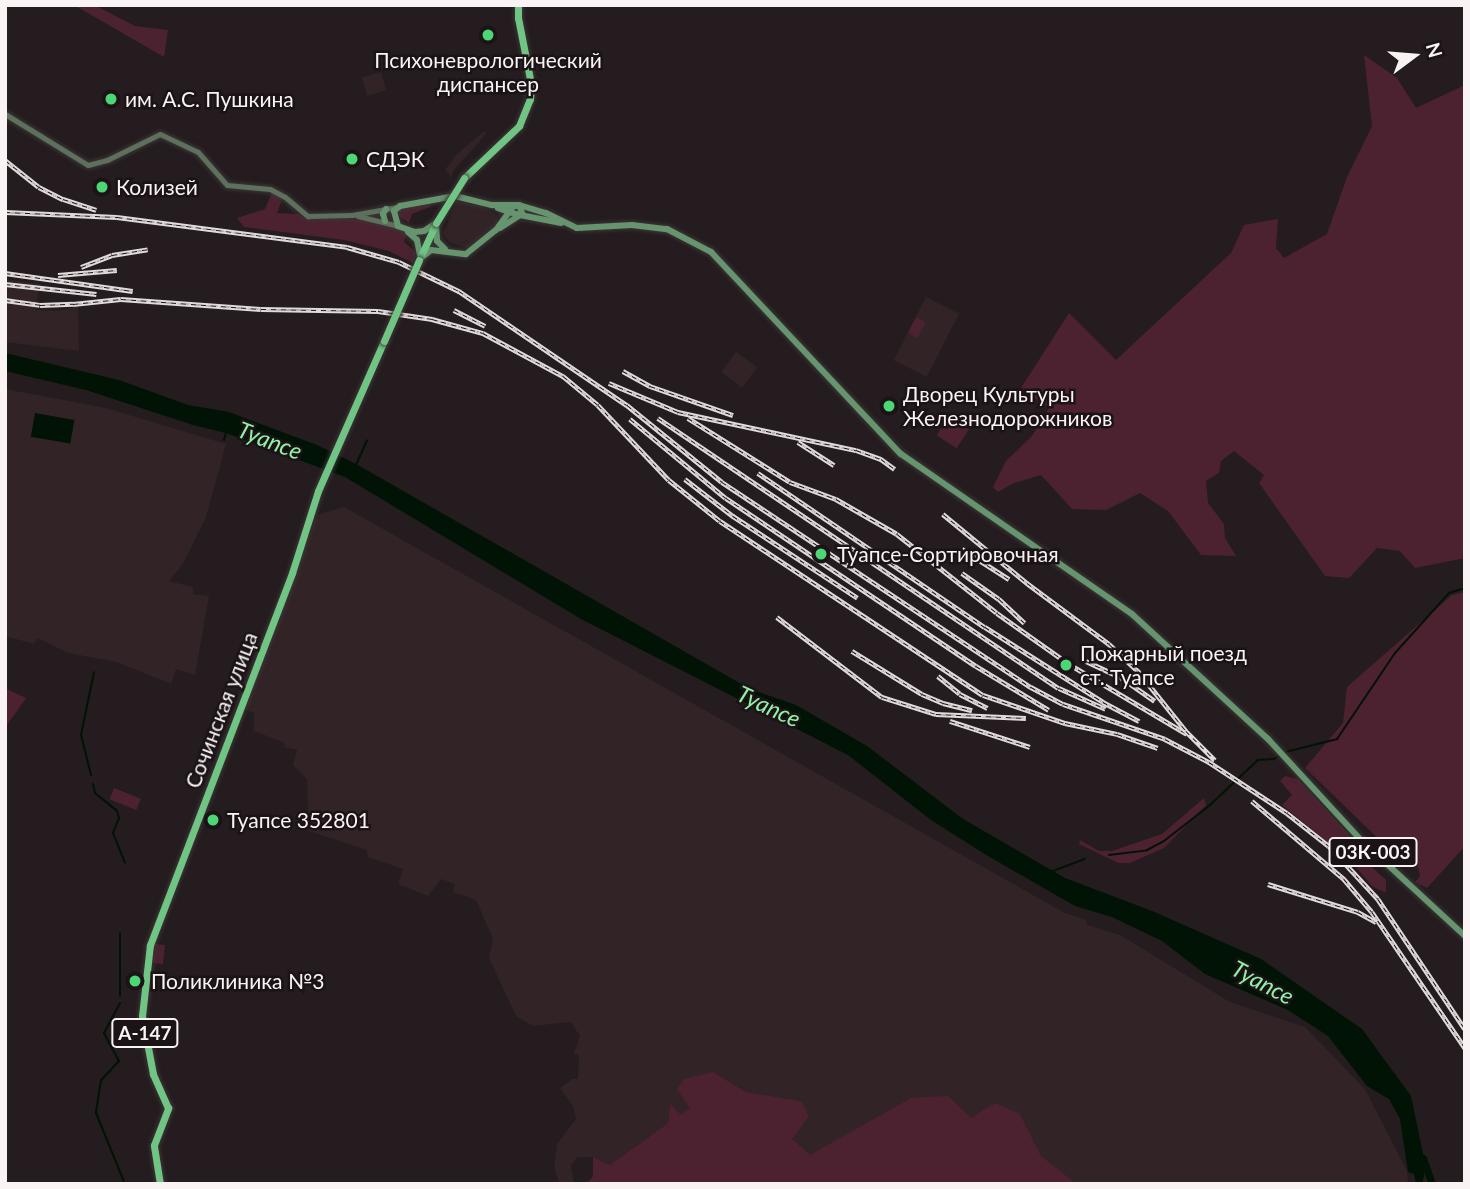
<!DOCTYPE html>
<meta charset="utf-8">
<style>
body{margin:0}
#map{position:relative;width:1470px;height:1189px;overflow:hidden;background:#241c1e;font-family:Lato,sans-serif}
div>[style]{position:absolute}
.built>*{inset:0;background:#322327;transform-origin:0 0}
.green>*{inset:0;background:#4d2230;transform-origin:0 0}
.water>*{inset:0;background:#001304;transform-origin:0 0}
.stream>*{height:2px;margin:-1px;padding:0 1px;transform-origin:1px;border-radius:1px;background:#001304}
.river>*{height:7px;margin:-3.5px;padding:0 3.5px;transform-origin:3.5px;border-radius:3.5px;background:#001304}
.roads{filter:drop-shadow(0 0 2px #3c3637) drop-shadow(0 0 2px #3c3637)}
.secondary>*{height:5px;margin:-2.5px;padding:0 2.5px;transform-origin:2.5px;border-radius:2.5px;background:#5d705e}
.primary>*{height:6px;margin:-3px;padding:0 3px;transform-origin:3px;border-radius:3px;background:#66946e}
.highway>*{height:7px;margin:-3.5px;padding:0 3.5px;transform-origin:3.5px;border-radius:3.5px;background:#71c584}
.rail>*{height:4.5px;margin-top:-2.25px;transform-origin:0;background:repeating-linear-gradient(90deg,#1b1315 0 5px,#e1dbdc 0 10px);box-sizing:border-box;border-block:2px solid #e1dbdc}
.bridges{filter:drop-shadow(0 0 2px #3c3637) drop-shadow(0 0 2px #3c3637)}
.highway-bridge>*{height:7px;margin:-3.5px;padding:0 3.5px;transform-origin:3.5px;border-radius:3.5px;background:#71c584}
.dots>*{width:19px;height:19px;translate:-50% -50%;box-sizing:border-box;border:4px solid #1b1315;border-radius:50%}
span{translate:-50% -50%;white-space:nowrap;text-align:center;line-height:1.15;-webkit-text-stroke:5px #1b1315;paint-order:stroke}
.shield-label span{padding:2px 5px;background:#1b1315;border:2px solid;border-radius:5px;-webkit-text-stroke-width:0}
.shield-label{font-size:19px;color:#f9f3f4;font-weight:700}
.poi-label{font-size:21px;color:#f9f3f4}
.left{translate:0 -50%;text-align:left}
.street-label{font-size:21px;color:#f9f3f4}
.water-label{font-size:23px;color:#91f1a6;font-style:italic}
.frame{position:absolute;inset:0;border:7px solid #f9f3f4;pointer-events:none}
.north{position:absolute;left:1379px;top:21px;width:70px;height:70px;-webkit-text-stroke:5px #1b1315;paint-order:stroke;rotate:74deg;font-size:19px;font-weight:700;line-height:28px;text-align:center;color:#f9f3f4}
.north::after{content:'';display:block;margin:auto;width:24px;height:32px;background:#f9f3f4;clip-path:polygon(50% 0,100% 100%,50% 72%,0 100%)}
</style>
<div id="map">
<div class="built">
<i style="left:381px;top:72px;width:19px;height:20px;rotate:74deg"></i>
<i style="clip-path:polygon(484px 131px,486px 134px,454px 170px,451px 177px,445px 170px,455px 156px)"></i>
<i style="clip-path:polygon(457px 201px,483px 207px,497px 215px,497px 223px,467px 248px,449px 242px,443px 233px)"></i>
<i style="clip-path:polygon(5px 279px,40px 284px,35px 310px,58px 311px,78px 306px,79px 351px,5px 342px)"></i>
<i style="left:926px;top:297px;width:37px;height:71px;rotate:27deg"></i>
<i style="left:736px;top:352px;width:26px;height:25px;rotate:36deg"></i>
<i style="clip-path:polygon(5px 389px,106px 408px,226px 444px,206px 517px,183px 564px,169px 581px,193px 587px,193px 594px,209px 596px,195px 675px,176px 669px,171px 684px,117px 662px,68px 653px,38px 638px,34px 644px,5px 636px)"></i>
<i style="clip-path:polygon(344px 507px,1065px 913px,1086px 920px,1087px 925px,1120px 935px,1230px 1002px,1305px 1027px,1365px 1089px,1407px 1171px,1408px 1184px,1077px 1184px,1041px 1156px,1020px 1114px,971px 1118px,911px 1098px,810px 1156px,791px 1139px,801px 1101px,746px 1092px,713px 1072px,691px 1108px,681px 1116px,670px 1105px,668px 1123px,610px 1165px,593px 1157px,578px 1157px,571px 1165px,574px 1184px,560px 1184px,554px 1169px,557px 1144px,576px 1119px,573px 1106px,560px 1088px,572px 1079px,578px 1079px,579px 1056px,574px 1053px,580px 1036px,571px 1022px,533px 1026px,516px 1016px,489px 958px,493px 939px,476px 900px,453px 892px,455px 884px,441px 879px,428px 896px,398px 884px,403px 869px,368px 857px,367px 850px,309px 831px,307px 779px,293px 765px,297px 750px,284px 747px,285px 743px,254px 731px,254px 713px,242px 708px,317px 515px)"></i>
</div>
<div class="green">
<i style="clip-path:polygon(74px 5px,94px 5px,135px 26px,168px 30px,164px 57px)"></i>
<i style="clip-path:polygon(1364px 55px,1397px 78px,1416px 108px,1465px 85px,1465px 558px,1415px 568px,1400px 551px,1377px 548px,1349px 578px,1325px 576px,1259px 483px,1264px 475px,1234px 451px,1221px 461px,1219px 473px,1206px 481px,1208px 503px,1224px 524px,1225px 538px,1236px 556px,1201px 555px,1168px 511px,1140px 493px,1106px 510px,1072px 509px,1041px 475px,1014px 483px,998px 492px,993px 487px,1006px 461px,1032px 436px,1049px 408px,1021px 388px,1069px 313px,1116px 360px,1231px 253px,1244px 225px,1278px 219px,1276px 248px,1284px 258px,1327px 234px,1347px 177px,1372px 126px)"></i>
<i style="clip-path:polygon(272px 192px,283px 197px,277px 213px,298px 214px,310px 219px,375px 219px,393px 226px,407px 234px,404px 242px,416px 252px,413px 263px,389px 251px,344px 240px,244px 227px,237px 218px,265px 209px)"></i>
<i style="clip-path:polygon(429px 201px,430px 207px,412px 214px,409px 223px,399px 216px,399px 209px)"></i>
<i style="left:916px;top:317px;width:11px;height:18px;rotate:27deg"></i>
<i style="left:949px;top:416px;width:24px;height:23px;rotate:33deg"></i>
<i style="clip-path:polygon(1465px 592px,1465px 846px,1427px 888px,1415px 882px,1420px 876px,1418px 867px,1387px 847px,1305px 768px,1343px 723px,1347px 687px,1452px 595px)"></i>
<i style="clip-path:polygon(5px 688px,26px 698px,5px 728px)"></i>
<i style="clip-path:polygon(1285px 776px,1298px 779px,1363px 850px,1364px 860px,1386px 880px,1386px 893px,1372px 886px,1350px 860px,1282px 805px,1292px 795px,1280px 781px)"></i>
<i style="left:114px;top:788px;width:29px;height:12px;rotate:22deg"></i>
<i style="clip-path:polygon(1204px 798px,1206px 805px,1164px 848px,1130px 863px,1118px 863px,1079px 844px,1080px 840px,1099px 851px,1112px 851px,1162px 834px)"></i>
<i style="left:155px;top:944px;width:10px;height:19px;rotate:6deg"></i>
<i style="clip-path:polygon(713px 1072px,746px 1092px,801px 1101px,809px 1116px,792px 1139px,810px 1155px,911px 1098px,948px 1096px,971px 1118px,995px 1103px,1020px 1114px,1041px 1156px,1077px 1184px,587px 1184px,593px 1176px,593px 1157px,610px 1165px,668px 1123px,670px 1104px,681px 1115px,690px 1108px,677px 1089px,684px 1079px)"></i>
</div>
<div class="water">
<i style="clip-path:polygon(5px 353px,119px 380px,188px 405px,229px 412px,317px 445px,356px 464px,750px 689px,796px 705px,867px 746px,963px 819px,1065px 878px,1152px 911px,1261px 959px,1362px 1029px,1411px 1096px,1426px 1168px,1422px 1184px,1416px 1184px,1414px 1174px,1408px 1172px,1400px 1119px,1389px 1099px,1367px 1086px,1328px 1036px,1288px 1010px,1205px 974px,1162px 941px,1112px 917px,1075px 906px,988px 856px,931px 820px,848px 755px,581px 619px,345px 477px,226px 433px,193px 425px,86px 390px,5px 371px)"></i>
<i style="left:35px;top:413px;width:40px;height:24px;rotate:10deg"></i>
</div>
<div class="stream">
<i style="left:224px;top:440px;width:7px;rotate:-74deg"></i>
<i style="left:356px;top:465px;width:27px;rotate:-66deg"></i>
<i style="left:1285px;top:752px;width:54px;rotate:-14deg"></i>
<i style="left:1337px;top:739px;width:104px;rotate:-56deg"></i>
<i style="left:1395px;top:653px;width:81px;rotate:-48deg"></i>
<i style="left:1449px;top:593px;width:17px;rotate:-17deg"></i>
<i style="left:91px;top:775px;width:41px;rotate:-104deg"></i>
<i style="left:81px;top:735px;width:64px;rotate:-78.3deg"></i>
<i style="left:93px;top:784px;width:9px;rotate:77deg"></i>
<i style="left:95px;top:793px;width:28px;rotate:39deg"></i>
<i style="left:117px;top:811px;width:7px;rotate:74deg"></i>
<i style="left:119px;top:818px;width:16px;rotate:112deg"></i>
<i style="left:113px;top:833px;width:32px;rotate:68deg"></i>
<i style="left:1109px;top:855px;width:38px;rotate:-7deg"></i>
<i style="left:1147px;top:850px;width:19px;rotate:-28deg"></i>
<i style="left:1164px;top:841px;width:58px;rotate:-38deg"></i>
<i style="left:1210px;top:805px;width:66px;rotate:-43.2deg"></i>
<i style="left:1258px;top:760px;width:16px;rotate:-4deg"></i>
<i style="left:1274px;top:759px;width:8px;rotate:-30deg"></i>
<i style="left:1053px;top:871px;width:34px;rotate:-21deg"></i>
<i style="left:120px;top:996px;width:63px;rotate:-90deg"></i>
<i style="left:120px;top:1003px;width:34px;rotate:118deg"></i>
<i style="left:104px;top:1033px;width:32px;rotate:62deg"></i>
<i style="left:119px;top:1061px;width:26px;rotate:133deg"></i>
<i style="left:101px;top:1080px;width:33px;rotate:99deg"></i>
<i style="left:96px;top:1113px;width:77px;rotate:67.8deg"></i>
</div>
<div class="river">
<i style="left:1423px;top:1158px;width:28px;rotate:71deg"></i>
</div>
<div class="roads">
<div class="secondary">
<i style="left:5px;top:114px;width:97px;rotate:31.6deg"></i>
<i style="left:88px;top:165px;width:20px;rotate:-15deg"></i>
<i style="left:107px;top:160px;width:59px;rotate:-26.1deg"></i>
<i style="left:160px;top:134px;width:42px;rotate:25.3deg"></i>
<i style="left:198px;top:152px;width:44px;rotate:48.7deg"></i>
<i style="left:227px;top:185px;width:43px;rotate:5.3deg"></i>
<i style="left:270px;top:189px;width:17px;rotate:28deg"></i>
<i style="left:285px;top:197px;width:30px;rotate:40deg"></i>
<i style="left:308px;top:216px;width:44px;rotate:-1.3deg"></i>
<i style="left:352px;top:215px;width:46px;rotate:-10.1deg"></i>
<i style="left:358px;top:216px;width:41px;rotate:14deg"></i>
</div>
<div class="primary">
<i style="left:385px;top:221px;width:7px;rotate:-106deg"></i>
<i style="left:383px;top:214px;width:6px;rotate:-59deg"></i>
<i style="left:436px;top:223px;width:14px;rotate:146deg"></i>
<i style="left:424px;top:231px;width:9px;rotate:174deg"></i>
<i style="left:415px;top:232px;width:18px;rotate:-161deg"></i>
<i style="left:398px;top:226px;width:16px;rotate:-105deg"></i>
<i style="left:394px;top:211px;width:8px;rotate:-40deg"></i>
<i style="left:400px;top:206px;width:56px;rotate:-10.3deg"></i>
<i style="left:455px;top:196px;width:38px;rotate:14deg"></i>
<i style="left:492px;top:205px;width:27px"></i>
<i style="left:519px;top:205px;width:28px;rotate:17deg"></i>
<i style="left:546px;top:213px;width:34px;rotate:26deg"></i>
<i style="left:577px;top:228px;width:55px;rotate:-3.1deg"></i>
<i style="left:632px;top:225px;width:35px;rotate:7deg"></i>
<i style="left:667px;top:229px;width:50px;rotate:27.6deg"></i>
<i style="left:711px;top:252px;width:277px;rotate:46.8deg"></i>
<i style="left:901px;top:454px;width:281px;rotate:34.7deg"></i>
<i style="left:1132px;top:614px;width:185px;rotate:42.6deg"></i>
<i style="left:1268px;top:739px;width:137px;rotate:47.4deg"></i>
<i style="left:1361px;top:840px;width:142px;rotate:42.7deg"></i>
<i style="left:436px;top:225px;width:16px;rotate:86deg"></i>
<i style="left:437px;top:241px;width:11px;rotate:45deg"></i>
<i style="left:500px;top:228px;width:24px;rotate:-33deg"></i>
<i style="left:520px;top:215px;width:42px;rotate:11deg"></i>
<i style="left:408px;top:232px;width:12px;rotate:42deg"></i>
<i style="left:417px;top:240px;width:15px;rotate:79deg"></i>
<i style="left:420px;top:259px;width:14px;rotate:-39deg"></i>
<i style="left:431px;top:250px;width:35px;rotate:7deg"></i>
<i style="left:466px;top:254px;width:38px;rotate:-39deg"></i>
<i style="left:496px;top:230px;width:22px;rotate:-54deg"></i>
<i style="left:509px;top:212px;width:6px;rotate:-59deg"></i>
<i style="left:512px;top:207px;width:7px;rotate:-16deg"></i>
<i style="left:519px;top:205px;width:9px;rotate:69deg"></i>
<i style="left:522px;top:213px;width:3px;rotate:135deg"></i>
<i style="left:520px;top:215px;width:11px;rotate:-165deg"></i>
<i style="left:509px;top:212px;width:12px;rotate:-160deg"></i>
</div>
<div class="highway">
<i style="left:464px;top:178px;width:76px;rotate:-43.4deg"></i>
<i style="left:519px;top:126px;width:29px;rotate:-68deg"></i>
<i style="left:530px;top:99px;width:15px;rotate:-86deg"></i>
<i style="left:531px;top:84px;width:67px;rotate:-101.1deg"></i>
<i style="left:518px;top:18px;width:13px;rotate:-90deg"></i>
<i style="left:419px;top:260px;width:41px;rotate:-65.3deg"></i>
<i style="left:160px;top:1184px;width:39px;rotate:-99deg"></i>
<i style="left:154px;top:1145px;width:40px;rotate:-69deg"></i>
<i style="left:168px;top:1108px;width:37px;rotate:-114deg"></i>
<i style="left:153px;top:1074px;width:59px;rotate:-100.7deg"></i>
<i style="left:142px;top:1016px;width:71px;rotate:-83.6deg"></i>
<i style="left:150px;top:945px;width:398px;rotate:-69.1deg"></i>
<i style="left:292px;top:573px;width:86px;rotate:-72.4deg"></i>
<i style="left:318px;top:491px;width:164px;rotate:-66.3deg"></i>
</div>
</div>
<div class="rail">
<i style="left:5px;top:160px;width:43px;rotate:38.5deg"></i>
<i style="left:39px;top:187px;width:27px;rotate:27deg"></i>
<i style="left:63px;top:199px;width:35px;rotate:18deg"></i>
<i style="left:5px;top:212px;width:112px;rotate:2.6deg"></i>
<i style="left:117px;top:217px;width:232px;rotate:7.4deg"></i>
<i style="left:347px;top:247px;width:54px;rotate:16.1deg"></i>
<i style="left:399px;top:262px;width:67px;rotate:25.8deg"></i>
<i style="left:459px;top:291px;width:203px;rotate:34.2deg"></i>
<i style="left:627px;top:405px;width:122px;rotate:39deg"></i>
<i style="left:722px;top:482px;width:371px;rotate:33.6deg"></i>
<i style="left:1031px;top:687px;width:36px;rotate:28deg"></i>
<i style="left:1063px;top:704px;width:108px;rotate:18.9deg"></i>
<i style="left:1165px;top:739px;width:50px;rotate:27.6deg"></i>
<i style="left:1209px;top:762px;width:93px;rotate:33.2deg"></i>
<i style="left:1287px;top:813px;width:53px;rotate:38.2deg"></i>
<i style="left:1329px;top:846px;width:72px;rotate:47.2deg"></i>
<i style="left:1378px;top:899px;width:156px;rotate:56.2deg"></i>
<i style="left:81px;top:267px;width:33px;rotate:-21deg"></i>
<i style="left:112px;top:255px;width:36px;rotate:-9deg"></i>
<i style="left:5px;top:273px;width:129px;rotate:8deg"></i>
<i style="left:58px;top:275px;width:59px;rotate:-4.8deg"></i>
<i style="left:5px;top:284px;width:92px;rotate:6.3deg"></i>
<i style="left:5px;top:300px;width:35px;rotate:8deg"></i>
<i style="left:40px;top:305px;width:33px;rotate:-2deg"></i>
<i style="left:73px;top:304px;width:48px;rotate:-5.9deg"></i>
<i style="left:121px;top:299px;width:140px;rotate:4.1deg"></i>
<i style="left:261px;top:309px;width:117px;rotate:1deg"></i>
<i style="left:378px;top:311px;width:55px;rotate:8.4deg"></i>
<i style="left:432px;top:319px;width:53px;rotate:15.4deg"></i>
<i style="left:483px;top:333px;width:91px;rotate:28.3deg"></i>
<i style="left:563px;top:376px;width:45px;rotate:39.6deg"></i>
<i style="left:598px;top:405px;width:103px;rotate:46.6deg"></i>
<i style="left:669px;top:480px;width:65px;rotate:38.8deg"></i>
<i style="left:720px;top:521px;width:315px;rotate:33.5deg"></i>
<i style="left:983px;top:695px;width:87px;rotate:18.9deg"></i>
<i style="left:1065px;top:723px;width:53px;rotate:11.9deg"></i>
<i style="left:1117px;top:734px;width:43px;rotate:18.9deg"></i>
<i style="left:454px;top:310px;width:35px;rotate:27deg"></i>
<i style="left:623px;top:371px;width:31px;rotate:29deg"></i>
<i style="left:650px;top:386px;width:88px;rotate:19.3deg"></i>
<i style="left:609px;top:383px;width:75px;rotate:22.8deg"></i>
<i style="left:678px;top:412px;width:182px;rotate:12.1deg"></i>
<i style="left:856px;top:450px;width:27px;rotate:20deg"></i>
<i style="left:881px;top:459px;width:17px;rotate:36deg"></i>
<i style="left:658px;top:418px;width:483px;rotate:34deg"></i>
<i style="left:1059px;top:688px;width:51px;rotate:24.1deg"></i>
<i style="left:688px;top:418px;width:120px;rotate:32.1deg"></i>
<i style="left:790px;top:482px;width:49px;rotate:20.3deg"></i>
<i style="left:836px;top:499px;width:70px;rotate:29.8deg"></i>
<i style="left:897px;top:534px;width:127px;rotate:38.3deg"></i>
<i style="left:997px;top:613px;width:88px;rotate:35.3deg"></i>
<i style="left:1069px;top:664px;width:137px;rotate:30.7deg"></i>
<i style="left:630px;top:419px;width:124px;rotate:39.5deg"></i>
<i style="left:726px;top:498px;width:301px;rotate:33.9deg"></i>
<i style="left:976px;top:666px;width:85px;rotate:31.1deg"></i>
<i style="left:798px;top:442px;width:43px;rotate:32.6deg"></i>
<i style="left:758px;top:473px;width:274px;rotate:34.2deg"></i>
<i style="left:985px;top:627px;width:140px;rotate:32.4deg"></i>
<i style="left:1103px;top:702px;width:41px;rotate:27.8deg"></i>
<i style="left:685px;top:479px;width:61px;rotate:37.6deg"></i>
<i style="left:733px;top:516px;width:149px;rotate:33.3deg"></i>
<i style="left:943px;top:514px;width:109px;rotate:39.4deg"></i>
<i style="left:1027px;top:583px;width:102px;rotate:36.6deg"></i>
<i style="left:1109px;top:644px;width:40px;rotate:43deg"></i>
<i style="left:1138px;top:671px;width:77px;rotate:51.3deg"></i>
<i style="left:1186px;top:731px;width:41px;rotate:45deg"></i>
<i style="left:962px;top:549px;width:56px;rotate:32.6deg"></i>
<i style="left:962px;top:573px;width:45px;rotate:35.1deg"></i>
<i style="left:999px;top:599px;width:35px;rotate:43deg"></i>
<i style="left:777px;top:617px;width:132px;rotate:37.3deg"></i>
<i style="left:882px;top:697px;width:57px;rotate:17.5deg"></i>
<i style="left:936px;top:714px;width:90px;rotate:2.5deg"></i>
<i style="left:852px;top:651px;width:82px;rotate:31.6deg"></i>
<i style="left:922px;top:694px;width:23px;rotate:23deg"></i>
<i style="left:943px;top:703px;width:30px;rotate:14deg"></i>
<i style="left:1086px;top:661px;width:40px;rotate:25deg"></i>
<i style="left:1122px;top:678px;width:40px;rotate:34.9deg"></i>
<i style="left:938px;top:676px;width:28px;rotate:39deg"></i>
<i style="left:960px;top:694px;width:31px;rotate:27deg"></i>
<i style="left:950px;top:721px;width:84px;rotate:18deg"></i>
<i style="left:1252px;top:801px;width:121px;rotate:40.3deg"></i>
<i style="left:1344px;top:879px;width:43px;rotate:49.7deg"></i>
<i style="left:1372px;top:912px;width:165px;rotate:55.6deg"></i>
<i style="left:1268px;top:884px;width:94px;rotate:17.3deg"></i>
<i style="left:1358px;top:912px;width:21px;rotate:29deg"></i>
</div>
<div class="bridges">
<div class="highway-bridge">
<i style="left:436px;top:223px;width:53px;rotate:-58.1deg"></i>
<i style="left:384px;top:341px;width:88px;rotate:-66.6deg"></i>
</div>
</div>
<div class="dots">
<i style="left:488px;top:35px;background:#4cd676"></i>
<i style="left:111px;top:99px;background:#4cd676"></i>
<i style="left:352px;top:159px;background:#4cd676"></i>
<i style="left:102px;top:187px;background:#4cd676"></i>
<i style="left:889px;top:406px;background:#4cd676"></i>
<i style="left:821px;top:554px;background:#4cd676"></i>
<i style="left:1066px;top:665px;background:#4cd676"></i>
<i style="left:213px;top:820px;background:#4cd676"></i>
<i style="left:135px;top:981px;background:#4cd676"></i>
</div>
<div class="shield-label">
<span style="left:1373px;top:852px">03К-003</span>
<span style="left:145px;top:1033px">А-147</span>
</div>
<div class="poi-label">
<span style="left:488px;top:72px">Психоневрологический<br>диспансер</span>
<span class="left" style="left:125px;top:99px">им. А.С. Пушкина</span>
<span class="left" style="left:366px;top:159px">СДЭК</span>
<span class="left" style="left:116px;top:187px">Колизей</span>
<span class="left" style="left:903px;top:406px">Дворец Культуры<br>Железнодорожников</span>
<span class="left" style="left:837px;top:554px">Туапсе-Сортировочная</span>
<span class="left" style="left:1080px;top:665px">Пожарный поезд<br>ст. Туапсе</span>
<span class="left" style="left:227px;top:820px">Туапсе 352801</span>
<span class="left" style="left:151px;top:981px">Поликлиника №3</span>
</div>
<div class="street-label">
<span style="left:221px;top:710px;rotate:-69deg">Сочинская улица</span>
</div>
<div class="water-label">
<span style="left:270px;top:440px;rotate:21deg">Туапсе</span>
<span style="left:769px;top:706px;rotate:25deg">Туапсе</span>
<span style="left:1263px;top:982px;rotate:28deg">Туапсе</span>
</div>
<div class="frame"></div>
<div class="north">N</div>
</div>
